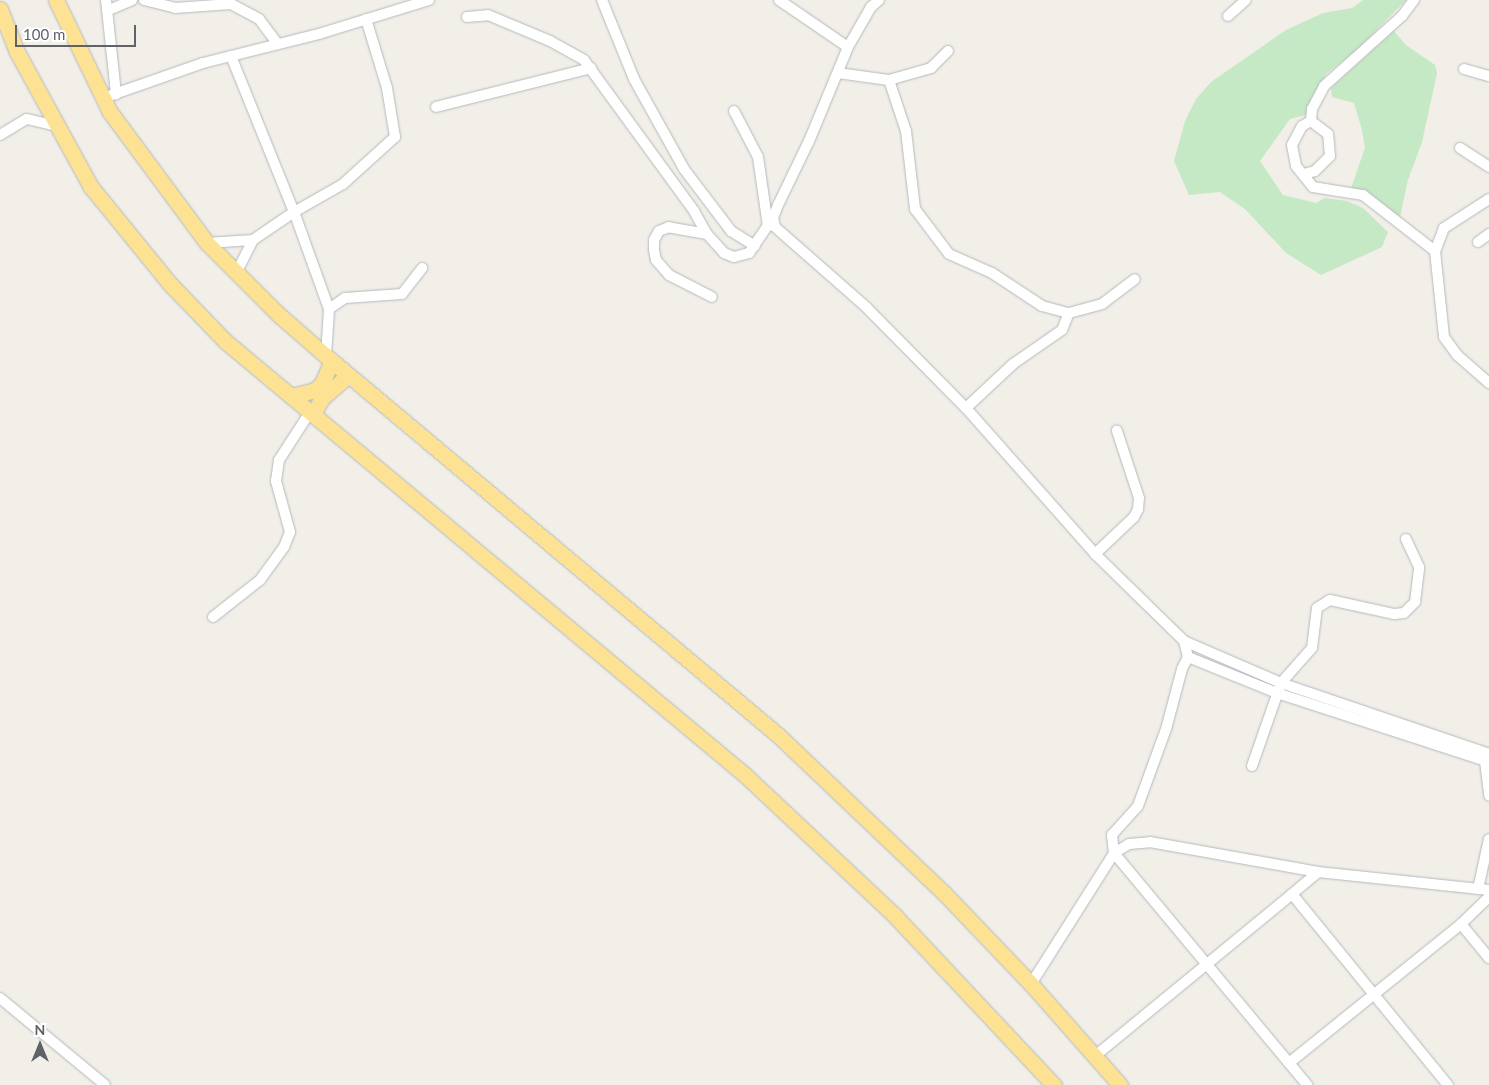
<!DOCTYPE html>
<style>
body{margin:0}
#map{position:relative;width:1489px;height:1085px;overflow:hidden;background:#f1efe8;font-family:Lato,sans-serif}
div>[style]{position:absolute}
.green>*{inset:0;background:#c5e8c5}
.roads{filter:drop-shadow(0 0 1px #b5b8bc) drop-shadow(0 0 1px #b5b8bc)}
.minor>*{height:10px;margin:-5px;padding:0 5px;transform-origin:5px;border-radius:5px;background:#fff}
.highway>*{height:15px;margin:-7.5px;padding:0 7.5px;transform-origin:7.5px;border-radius:7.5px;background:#fde293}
span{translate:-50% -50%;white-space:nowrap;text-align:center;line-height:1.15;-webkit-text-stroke:4.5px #fff;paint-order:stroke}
.north{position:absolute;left:15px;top:1020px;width:50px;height:50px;-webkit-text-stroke:4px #fff;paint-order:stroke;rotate:0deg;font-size:14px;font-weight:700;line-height:20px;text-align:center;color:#5f6368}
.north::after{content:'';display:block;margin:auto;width:18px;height:22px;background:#5f6368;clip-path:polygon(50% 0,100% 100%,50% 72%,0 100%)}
.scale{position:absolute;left:15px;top:25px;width:121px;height:22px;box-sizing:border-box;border:2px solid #5f6368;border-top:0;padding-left:6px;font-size:15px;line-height:18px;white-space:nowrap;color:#5f6368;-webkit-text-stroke:4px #fff;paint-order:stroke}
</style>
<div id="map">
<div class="green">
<i style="clip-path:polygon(1363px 0,1406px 0,1358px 49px,1327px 73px,1307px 107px,1306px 115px,1290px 119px,1260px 161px,1283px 195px,1316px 203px,1325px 198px,1347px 201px,1363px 208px,1388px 232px,1382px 247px,1321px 275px,1286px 253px,1245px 209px,1220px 192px,1189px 195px,1174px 161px,1185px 121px,1196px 99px,1211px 82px,1286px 30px,1323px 13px,1352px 8px)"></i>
<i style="clip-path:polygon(1394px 31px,1406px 45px,1435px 65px,1437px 73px,1422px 142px,1408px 180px,1400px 217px,1370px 196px,1351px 188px,1365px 148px,1362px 130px,1354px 103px,1332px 97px,1331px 88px)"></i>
</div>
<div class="roads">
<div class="minor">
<i style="left:106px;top:0;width:95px;rotate:83.9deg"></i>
<i style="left:144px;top:0;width:32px;rotate:14deg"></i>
<i style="left:175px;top:8px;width:56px;rotate:-4.1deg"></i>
<i style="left:231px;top:4px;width:32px;rotate:28deg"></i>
<i style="left:259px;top:19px;width:31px;rotate:53deg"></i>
<i style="left:602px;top:0;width:85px;rotate:67.9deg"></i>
<i style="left:634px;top:79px;width:103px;rotate:60.9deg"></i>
<i style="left:684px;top:169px;width:78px;rotate:52.8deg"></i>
<i style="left:731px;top:231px;width:28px;rotate:32deg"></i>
<i style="left:779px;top:0;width:83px;rotate:34.3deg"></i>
<i style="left:879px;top:0;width:11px;rotate:139deg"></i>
<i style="left:871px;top:7px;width:46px;rotate:119.9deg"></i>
<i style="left:848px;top:47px;width:102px;rotate:112.5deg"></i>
<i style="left:809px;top:141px;width:71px;rotate:115.8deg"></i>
<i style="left:778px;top:205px;width:14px;rotate:111deg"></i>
<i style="left:773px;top:218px;width:9px;rotate:77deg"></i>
<i style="left:775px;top:227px;width:121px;rotate:41.3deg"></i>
<i style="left:866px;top:307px;width:142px;rotate:45.3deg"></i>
<i style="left:966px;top:408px;width:195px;rotate:48.5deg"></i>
<i style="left:1095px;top:554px;width:124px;rotate:44.3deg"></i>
<i style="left:1184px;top:641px;width:106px;rotate:23.4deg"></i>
<i style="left:1281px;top:683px;width:220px;rotate:18.8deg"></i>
<i style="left:109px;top:10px;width:25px;rotate:-23deg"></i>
<i style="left:1228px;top:16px;width:24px;rotate:-42deg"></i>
<i style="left:467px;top:17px;width:21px;rotate:-5deg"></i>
<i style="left:488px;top:15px;width:67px;rotate:22.8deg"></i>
<i style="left:550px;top:41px;width:39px;rotate:29deg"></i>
<i style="left:584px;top:60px;width:187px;rotate:53.9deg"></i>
<i style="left:694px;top:211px;width:26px;rotate:61deg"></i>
<i style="left:707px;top:234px;width:25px;rotate:48deg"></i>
<i style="left:724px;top:253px;width:11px;rotate:22deg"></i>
<i style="left:734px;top:257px;width:16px;rotate:-15deg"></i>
<i style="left:749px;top:253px;width:42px;rotate:-55.6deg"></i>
<i style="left:231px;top:56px;width:168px;rotate:68deg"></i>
<i style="left:294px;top:212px;width:50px;rotate:145.7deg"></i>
<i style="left:253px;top:240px;width:37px;rotate:117deg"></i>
<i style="left:1464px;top:69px;width:26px;rotate:16deg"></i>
<i style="left:838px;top:73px;width:51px;rotate:7.8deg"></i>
<i style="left:889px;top:80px;width:54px;rotate:71.6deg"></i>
<i style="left:906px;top:131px;width:79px;rotate:83.4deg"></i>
<i style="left:915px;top:209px;width:56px;rotate:52.9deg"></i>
<i style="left:949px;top:254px;width:47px;rotate:23.8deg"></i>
<i style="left:992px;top:273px;width:60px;rotate:33.4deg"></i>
<i style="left:1042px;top:306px;width:28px;rotate:15deg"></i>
<i style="left:1069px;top:313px;width:34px;rotate:-15deg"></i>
<i style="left:1102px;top:304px;width:41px;rotate:-37.1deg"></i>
<i style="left:889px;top:80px;width:44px;rotate:-15.9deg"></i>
<i style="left:931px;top:68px;width:24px;rotate:-45deg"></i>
<i style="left:103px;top:98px;width:106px;rotate:-19.3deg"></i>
<i style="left:203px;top:63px;width:123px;rotate:-14.1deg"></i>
<i style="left:322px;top:33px;width:112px;rotate:-17.1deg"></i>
<i style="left:436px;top:107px;width:160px;rotate:-14.1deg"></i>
<i style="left:734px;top:111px;width:52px;rotate:62.4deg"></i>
<i style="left:758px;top:157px;width:70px;rotate:81.8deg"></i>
<i style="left:1311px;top:121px;width:10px;rotate:151deg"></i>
<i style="left:1302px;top:126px;width:21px;rotate:118deg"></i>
<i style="left:1292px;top:145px;width:21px;rotate:79deg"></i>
<i style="left:1296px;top:166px;width:27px;rotate:51deg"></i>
<i style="left:1313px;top:187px;width:51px;rotate:9.1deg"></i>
<i style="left:1363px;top:195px;width:91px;rotate:37.9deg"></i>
<i style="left:1311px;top:121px;width:12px;rotate:-85deg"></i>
<i style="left:1312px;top:109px;width:26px;rotate:-62deg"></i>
<i style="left:1324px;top:86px;width:105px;rotate:-41.9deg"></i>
<i style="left:1402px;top:16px;width:20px;rotate:-53deg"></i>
<i style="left:0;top:135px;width:31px;rotate:-31deg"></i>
<i style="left:27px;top:119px;width:28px;rotate:13deg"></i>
<i style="left:1460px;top:148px;width:35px;rotate:33deg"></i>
<i style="left:1304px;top:174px;width:11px;rotate:-15deg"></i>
<i style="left:1315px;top:171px;width:21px;rotate:-45deg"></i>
<i style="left:1330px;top:156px;width:22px;rotate:-95deg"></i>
<i style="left:1328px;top:134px;width:21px;rotate:-143deg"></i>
<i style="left:1489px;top:199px;width:54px;rotate:147.2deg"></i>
<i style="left:1444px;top:228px;width:25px;rotate:111deg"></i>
<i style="left:1435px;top:251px;width:86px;rotate:84deg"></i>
<i style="left:1444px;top:337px;width:22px;rotate:54deg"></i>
<i style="left:1457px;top:355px;width:43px;rotate:41.2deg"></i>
<i style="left:707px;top:234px;width:39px;rotate:-170deg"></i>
<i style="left:669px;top:227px;width:11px;rotate:158deg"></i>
<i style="left:659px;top:231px;width:10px;rotate:119deg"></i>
<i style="left:654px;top:240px;width:10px;rotate:90deg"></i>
<i style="left:654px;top:250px;width:10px;rotate:79deg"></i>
<i style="left:656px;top:260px;width:20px;rotate:49deg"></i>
<i style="left:669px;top:275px;width:48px;rotate:27.1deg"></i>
<i style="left:1478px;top:242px;width:14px;rotate:-36deg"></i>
<i style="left:207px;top:243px;width:46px;rotate:-3.7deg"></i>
<i style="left:329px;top:309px;width:19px;rotate:-35deg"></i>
<i style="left:345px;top:298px;width:57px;rotate:-4deg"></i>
<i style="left:402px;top:294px;width:33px;rotate:-52deg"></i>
<i style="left:326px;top:356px;width:47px;rotate:-86.3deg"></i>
<i style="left:329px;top:309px;width:103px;rotate:-109.8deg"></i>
<i style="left:294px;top:212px;width:56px;rotate:-29.7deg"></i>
<i style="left:343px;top:184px;width:70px;rotate:-42.1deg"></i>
<i style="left:395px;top:137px;width:50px;rotate:-99.3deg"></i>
<i style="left:387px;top:88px;width:72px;rotate:-106.9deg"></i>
<i style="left:966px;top:408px;width:64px;rotate:-43.1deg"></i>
<i style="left:1013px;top:364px;width:60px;rotate:-34.8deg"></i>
<i style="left:1062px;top:330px;width:18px;rotate:-68deg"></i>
<i style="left:1095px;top:554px;width:54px;rotate:-43.5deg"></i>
<i style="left:1134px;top:517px;width:9px;rotate:-63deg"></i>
<i style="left:1138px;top:509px;width:11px;rotate:-85deg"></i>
<i style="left:1139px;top:498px;width:71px;rotate:-108.2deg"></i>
<i style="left:213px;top:617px;width:60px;rotate:-38.2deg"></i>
<i style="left:260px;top:580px;width:41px;rotate:-54deg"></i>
<i style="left:284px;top:547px;width:16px;rotate:-68deg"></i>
<i style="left:290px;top:532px;width:53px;rotate:-105.4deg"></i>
<i style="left:276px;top:481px;width:21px;rotate:-82deg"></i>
<i style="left:279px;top:460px;width:57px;rotate:-57.1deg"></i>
<i style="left:1184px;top:641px;width:16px;rotate:76deg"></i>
<i style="left:1188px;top:657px;width:13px;rotate:117deg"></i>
<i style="left:1182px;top:669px;width:62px;rotate:104.9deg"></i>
<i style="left:1166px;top:729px;width:82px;rotate:110deg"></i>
<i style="left:1138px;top:806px;width:39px;rotate:132deg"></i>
<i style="left:1112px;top:835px;width:18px;rotate:84deg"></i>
<i style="left:1114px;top:853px;width:17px;rotate:-31deg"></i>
<i style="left:1129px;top:844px;width:21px;rotate:-5deg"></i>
<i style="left:1150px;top:842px;width:171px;rotate:10.1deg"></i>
<i style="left:1318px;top:872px;width:172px;rotate:6deg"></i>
<i style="left:1188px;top:657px;width:96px;rotate:22deg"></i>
<i style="left:1277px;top:693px;width:223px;rotate:18deg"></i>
<i style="left:1485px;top:761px;width:35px;rotate:83deg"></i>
<i style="left:1252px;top:766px;width:88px;rotate:-70.7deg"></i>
<i style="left:1281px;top:683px;width:47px;rotate:-48.5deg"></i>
<i style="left:1312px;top:648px;width:40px;rotate:-82.9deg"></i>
<i style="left:1317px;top:608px;width:15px;rotate:-32deg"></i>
<i style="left:1330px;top:600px;width:66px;rotate:12.3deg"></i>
<i style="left:1394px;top:614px;width:10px;rotate:-6deg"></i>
<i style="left:1404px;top:613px;width:16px;rotate:-45deg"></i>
<i style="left:1415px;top:602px;width:35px;rotate:-83deg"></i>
<i style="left:1419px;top:567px;width:31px;rotate:-115deg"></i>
<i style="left:1478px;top:889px;width:51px;rotate:-77.6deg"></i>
<i style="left:1292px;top:894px;width:34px;rotate:-40deg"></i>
<i style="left:1461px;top:924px;width:39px;rotate:-44deg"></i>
<i style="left:1031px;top:984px;width:155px;rotate:-57.6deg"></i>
<i style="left:1114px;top:853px;width:302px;rotate:50.2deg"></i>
<i style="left:0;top:998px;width:136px;rotate:39.6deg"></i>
<i style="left:1095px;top:1056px;width:255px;rotate:-39.4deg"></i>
<i style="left:1292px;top:894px;width:247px;rotate:50.8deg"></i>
<i style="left:1289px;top:1063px;width:221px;rotate:-38.9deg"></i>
<i style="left:1461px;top:924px;width:44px;rotate:50.5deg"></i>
</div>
<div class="highway">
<i style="left:56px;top:0;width:124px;rotate:64.3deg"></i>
<i style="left:110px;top:112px;width:163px;rotate:53.5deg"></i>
<i style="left:207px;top:243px;width:100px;rotate:45deg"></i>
<i style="left:278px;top:314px;width:64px;rotate:41.2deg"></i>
<i style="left:326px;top:356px;width:591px;rotate:39.99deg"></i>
<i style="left:779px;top:736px;width:228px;rotate:43.6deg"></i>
<i style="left:944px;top:893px;width:126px;rotate:46.3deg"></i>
<i style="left:1031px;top:984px;width:135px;rotate:48.6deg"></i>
<i style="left:0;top:9px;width:46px;rotate:68.4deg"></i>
<i style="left:17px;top:52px;width:154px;rotate:61.3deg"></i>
<i style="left:91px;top:187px;width:127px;rotate:50.8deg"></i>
<i style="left:171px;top:285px;width:78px;rotate:46deg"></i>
<i style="left:225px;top:341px;width:677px;rotate:39.85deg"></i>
<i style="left:745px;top:775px;width:207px;rotate:43.2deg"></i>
<i style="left:896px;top:917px;width:231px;rotate:46.8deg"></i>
<i style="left:291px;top:396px;width:25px;rotate:-14deg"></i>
<i style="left:315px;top:390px;width:10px;rotate:-45deg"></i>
<i style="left:322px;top:383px;width:24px;rotate:-66deg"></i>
<i style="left:313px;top:414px;width:18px;rotate:-61deg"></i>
<i style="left:322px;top:398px;width:35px;rotate:-41deg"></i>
</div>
</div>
<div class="north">N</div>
<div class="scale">100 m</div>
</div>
